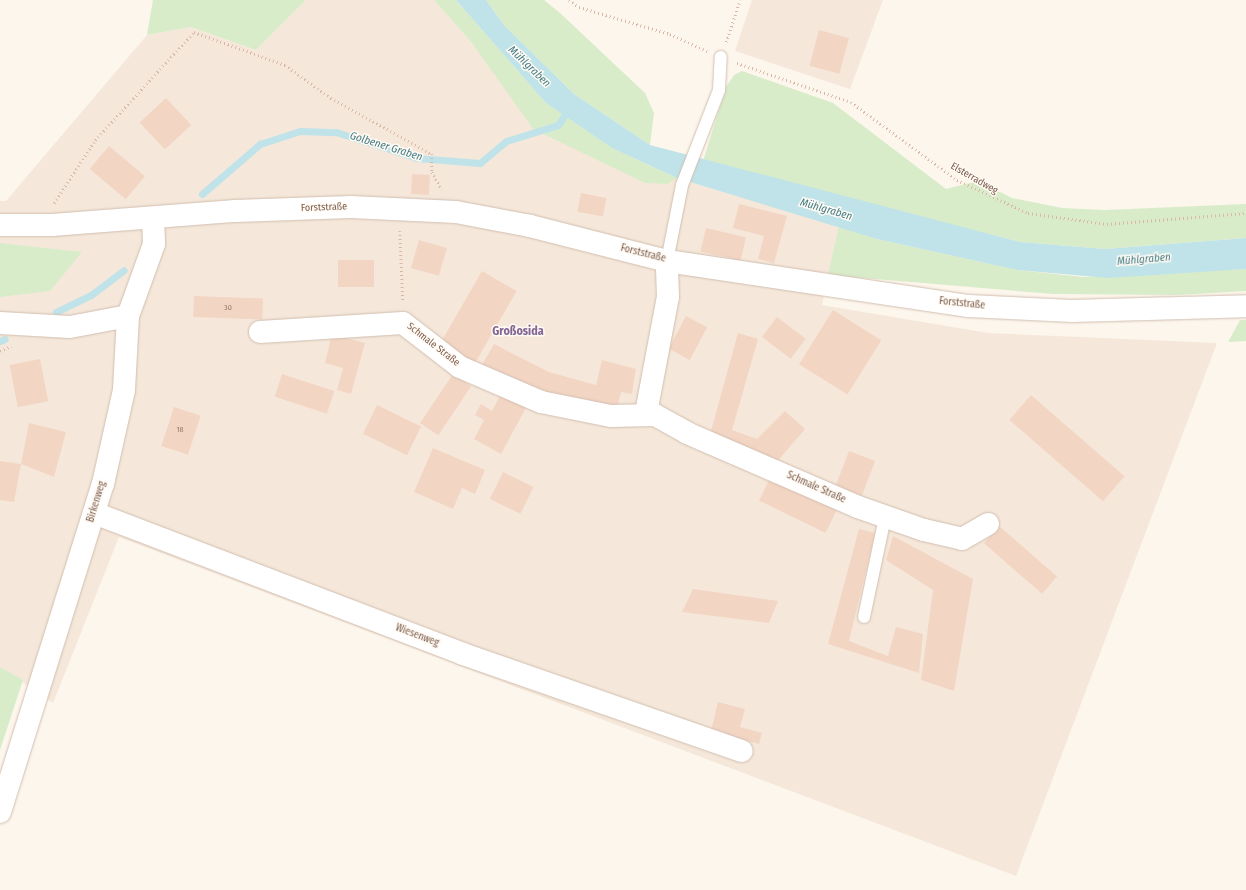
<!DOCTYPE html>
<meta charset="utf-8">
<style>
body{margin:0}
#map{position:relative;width:1246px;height:890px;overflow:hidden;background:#fdf6ec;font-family:"Fira Sans Condensed",sans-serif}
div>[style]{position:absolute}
.residential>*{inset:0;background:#f5e8da}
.green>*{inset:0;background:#d8ecc9}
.water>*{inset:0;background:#bfe3e8}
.stream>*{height:7px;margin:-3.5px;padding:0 3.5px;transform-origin:3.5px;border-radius:3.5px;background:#bfe3e8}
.building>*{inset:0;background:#f3d5c3;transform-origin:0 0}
.path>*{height:2.5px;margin-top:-1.25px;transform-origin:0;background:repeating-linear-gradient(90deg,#d9b8a5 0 1px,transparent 0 4px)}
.roads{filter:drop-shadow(0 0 1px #d1beb0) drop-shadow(0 0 1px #d1beb0)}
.lane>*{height:12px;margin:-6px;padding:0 6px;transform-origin:6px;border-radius:6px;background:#fff}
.street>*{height:22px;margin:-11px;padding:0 11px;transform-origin:11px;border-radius:11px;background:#fff}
.secondary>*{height:22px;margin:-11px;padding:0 11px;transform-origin:11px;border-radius:11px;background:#fff}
span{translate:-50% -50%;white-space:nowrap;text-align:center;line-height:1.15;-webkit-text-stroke:3px #fffaf3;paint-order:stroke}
.number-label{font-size:8px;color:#987a6a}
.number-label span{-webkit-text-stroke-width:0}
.street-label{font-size:10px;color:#7a5c4d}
.water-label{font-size:11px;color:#437c86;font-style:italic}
.quarter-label{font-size:12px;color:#846695;font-weight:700}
</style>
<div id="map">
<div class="residential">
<i style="clip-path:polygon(306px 0,434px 0,472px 43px,668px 184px,677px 178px,839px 225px,822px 305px,988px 333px,1217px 343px,1016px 876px,119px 537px,53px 703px,0 667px,0 201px,6px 201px,147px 35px,191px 27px,256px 50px)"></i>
<i style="clip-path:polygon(752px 0,883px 0,850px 89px,735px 51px)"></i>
</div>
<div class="green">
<i style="clip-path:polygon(153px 0,306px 0,256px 50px,191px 27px,147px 35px)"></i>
<i style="clip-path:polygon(434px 0,456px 0,546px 103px,612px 148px,677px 178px,668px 184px,645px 183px,533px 129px,472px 43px)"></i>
<i style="clip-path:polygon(486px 0,544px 0,560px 13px,645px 93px,654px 113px,650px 145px,574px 94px,504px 25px)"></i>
<i style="clip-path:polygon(742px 71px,833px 103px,946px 189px,978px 181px,1012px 198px,1062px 208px,1105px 210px,1246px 204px,1246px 238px,1105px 249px,1020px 242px,703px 161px,726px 87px,734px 75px)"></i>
<i style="clip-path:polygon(839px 225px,877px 239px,1017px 270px,1084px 277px,1246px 269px,1246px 291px,1178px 295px,1053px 294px,828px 275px)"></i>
<i style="clip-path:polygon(0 243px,82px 252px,50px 291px,0 297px)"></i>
<i style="clip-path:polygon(1240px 320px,1246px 320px,1246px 341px,1228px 342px)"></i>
<i style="clip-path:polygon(0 667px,23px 680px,0 750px)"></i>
</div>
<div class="water">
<i style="clip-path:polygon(456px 0,486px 0,504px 25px,574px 94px,650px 145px,1020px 242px,1105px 249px,1246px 238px,1246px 269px,1108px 278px,1017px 270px,877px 239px,677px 178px,612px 148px,546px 103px)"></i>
</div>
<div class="stream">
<i style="left:202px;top:194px;width:77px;rotate:-40.8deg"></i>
<i style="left:260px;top:144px;width:42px;rotate:-18deg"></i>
<i style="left:300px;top:131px;width:36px;rotate:2deg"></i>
<i style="left:336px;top:132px;width:85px;rotate:17.8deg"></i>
<i style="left:417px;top:158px;width:63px;rotate:4.5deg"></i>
<i style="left:480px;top:163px;width:34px;rotate:-40deg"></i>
<i style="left:506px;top:141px;width:54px;rotate:-17.1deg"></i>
<i style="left:558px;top:125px;width:20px;rotate:-57deg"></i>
<i style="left:56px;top:312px;width:39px;rotate:-26deg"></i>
<i style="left:91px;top:295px;width:41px;rotate:-37.1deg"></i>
<i style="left:0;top:341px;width:5px;rotate:-22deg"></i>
</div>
<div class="building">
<i style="left:819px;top:30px;width:31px;height:37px;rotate:15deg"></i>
<i style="left:166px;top:98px;width:37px;height:36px;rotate:47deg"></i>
<i style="left:109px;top:146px;width:47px;height:30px;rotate:40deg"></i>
<i style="left:412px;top:174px;width:18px;height:20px;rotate:3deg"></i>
<i style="left:581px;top:193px;width:26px;height:19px;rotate:11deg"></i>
<i style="clip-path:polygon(739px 204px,787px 216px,774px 263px,758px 259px,764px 236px,733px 228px)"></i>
<i style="left:706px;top:228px;width:41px;height:24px;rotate:13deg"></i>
<i style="left:419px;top:240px;width:29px;height:29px;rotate:16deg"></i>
<i style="left:338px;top:260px;width:36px;height:27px"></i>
<i style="left:482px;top:271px;width:40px;height:84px;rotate:30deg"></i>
<i style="left:194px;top:296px;width:69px;height:21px;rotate:2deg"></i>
<i style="left:833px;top:310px;width:57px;height:64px;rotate:32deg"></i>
<i style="left:686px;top:316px;width:24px;height:37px;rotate:28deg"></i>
<i style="left:777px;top:317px;width:36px;height:25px;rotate:37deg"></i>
<i style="clip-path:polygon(738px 333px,758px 339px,732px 430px,757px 439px,785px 411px,805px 429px,775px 464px,711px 431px)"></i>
<i style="clip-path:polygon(332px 334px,365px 343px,351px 394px,337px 390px,343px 368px,325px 363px)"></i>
<i style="clip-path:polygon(494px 344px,549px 372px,596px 385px,602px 360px,636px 369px,632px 394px,621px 392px,616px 412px,542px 393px,482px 365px)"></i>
<i style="left:40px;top:359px;width:43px;height:31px;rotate:79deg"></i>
<i style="left:282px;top:374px;width:55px;height:24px;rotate:18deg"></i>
<i style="left:453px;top:374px;width:22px;height:59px;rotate:34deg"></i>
<i style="clip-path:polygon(501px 394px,526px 408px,501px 454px,474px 439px,484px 420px,475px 415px,481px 404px,492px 411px)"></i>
<i style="left:1031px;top:395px;width:124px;height:33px;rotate:41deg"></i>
<i style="left:377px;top:405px;width:49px;height:32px;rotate:26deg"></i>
<i style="left:174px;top:407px;width:28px;height:41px;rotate:18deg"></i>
<i style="clip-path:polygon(29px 423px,66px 432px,54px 477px,21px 464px)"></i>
<i style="clip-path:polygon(433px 448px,485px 470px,475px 494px,462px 488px,453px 509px,414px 492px)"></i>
<i style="left:849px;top:451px;width:28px;height:37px;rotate:21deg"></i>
<i style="clip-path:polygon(0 461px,21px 464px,14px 502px,0 500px)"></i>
<i style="left:503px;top:472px;width:34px;height:30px;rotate:26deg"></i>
<i style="left:770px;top:478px;width:74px;height:25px;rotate:26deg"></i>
<i style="left:999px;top:526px;width:77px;height:23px;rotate:41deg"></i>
<i style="clip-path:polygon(859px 529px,875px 533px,849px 641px,888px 656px,896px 627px,923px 634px,919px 673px,828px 644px)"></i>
<i style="clip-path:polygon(893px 536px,973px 579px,954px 691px,921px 680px,933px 590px,886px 560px)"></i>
<i style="clip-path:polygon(693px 589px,778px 601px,769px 623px,682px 612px)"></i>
<i style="clip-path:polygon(718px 702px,745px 709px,740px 727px,762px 733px,759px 744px,711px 731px)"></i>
</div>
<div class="path">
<i style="left:569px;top:0;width:12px;rotate:35deg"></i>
<i style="left:579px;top:7px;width:95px;rotate:16.5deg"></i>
<i style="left:670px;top:34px;width:41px;rotate:24.7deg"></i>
<i style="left:726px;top:42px;width:44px;rotate:-71.6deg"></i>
<i style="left:737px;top:63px;width:120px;rotate:18.9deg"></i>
<i style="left:851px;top:102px;width:132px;rotate:36.3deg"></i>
<i style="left:957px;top:180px;width:78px;rotate:24.9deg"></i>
<i style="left:1028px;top:213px;width:80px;rotate:7.9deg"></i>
<i style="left:1107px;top:224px;width:139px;rotate:-4.5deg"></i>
<i style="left:54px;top:203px;width:75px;rotate:-56.9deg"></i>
<i style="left:95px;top:140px;width:147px;rotate:-47.5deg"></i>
<i style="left:194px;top:32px;width:97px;rotate:19.9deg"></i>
<i style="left:285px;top:65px;width:57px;rotate:35.7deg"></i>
<i style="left:331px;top:98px;width:115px;rotate:29deg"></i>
<i style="left:432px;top:154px;width:18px;rotate:90deg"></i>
<i style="left:432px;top:172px;width:20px;rotate:60deg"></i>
<i style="left:400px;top:231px;width:71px;rotate:87.6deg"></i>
<i style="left:0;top:351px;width:12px;rotate:-24deg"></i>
</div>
<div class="roads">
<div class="lane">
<i style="left:667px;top:261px;width:77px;rotate:-78.8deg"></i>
<i style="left:682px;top:185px;width:102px;rotate:-68.7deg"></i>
<i style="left:719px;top:90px;width:33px;rotate:-87deg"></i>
<i style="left:864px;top:617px;width:102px;rotate:-78.1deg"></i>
</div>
<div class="street">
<i style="left:0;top:323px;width:70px;rotate:3.3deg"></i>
<i style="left:70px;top:327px;width:59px;rotate:-10.7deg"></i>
<i style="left:260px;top:332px;width:143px;rotate:-3.6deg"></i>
<i style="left:403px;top:323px;width:72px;rotate:37.7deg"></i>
<i style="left:460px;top:367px;width:88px;rotate:23.4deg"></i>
<i style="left:541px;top:402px;width:71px;rotate:11.3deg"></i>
<i style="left:611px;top:416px;width:44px;rotate:-1.3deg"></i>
<i style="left:655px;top:415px;width:37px;rotate:29deg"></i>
<i style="left:687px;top:433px;width:186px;rotate:23.4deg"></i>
<i style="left:858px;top:507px;width:70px;rotate:19.2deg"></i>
<i style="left:924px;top:530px;width:39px;rotate:13deg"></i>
<i style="left:962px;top:539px;width:30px;rotate:-30deg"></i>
<i style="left:646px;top:413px;width:118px;rotate:-79.3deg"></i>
<i style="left:668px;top:297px;width:36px;rotate:-92deg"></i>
<i style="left:94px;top:513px;width:395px;rotate:20.9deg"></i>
<i style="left:463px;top:654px;width:295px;rotate:19.2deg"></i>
<i style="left:0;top:812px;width:344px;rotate:-72.6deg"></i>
<i style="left:103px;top:484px;width:96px;rotate:-77.4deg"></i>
<i style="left:124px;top:390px;width:74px;rotate:-86.9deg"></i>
<i style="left:128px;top:316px;width:77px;rotate:-70.1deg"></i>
<i style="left:154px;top:244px;width:26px;rotate:-92deg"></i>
</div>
<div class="secondary">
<i style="left:0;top:225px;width:52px"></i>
<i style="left:52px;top:225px;width:184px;rotate:-4.4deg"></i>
<i style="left:235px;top:211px;width:116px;rotate:-2deg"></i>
<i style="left:351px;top:207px;width:105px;rotate:2.7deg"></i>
<i style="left:456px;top:212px;width:75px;rotate:10.7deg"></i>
<i style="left:530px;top:226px;width:141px;rotate:14.3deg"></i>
<i style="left:667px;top:261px;width:305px;rotate:8.5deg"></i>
<i style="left:969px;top:306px;width:103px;rotate:2.8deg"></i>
<i style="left:1072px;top:311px;width:174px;rotate:-1.6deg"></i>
</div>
</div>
<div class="number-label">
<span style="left:228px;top:308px">30</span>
<span style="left:180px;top:430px">18</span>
</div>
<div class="street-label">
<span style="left:974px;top:179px;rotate:30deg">Elsterradweg</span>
<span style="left:324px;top:208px;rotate:-2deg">Forststraße</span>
<span style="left:643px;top:254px;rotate:14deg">Forststraße</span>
<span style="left:962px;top:304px;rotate:6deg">Forststraße</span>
<span style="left:433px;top:345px;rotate:38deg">Schmale Straße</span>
<span style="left:816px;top:488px;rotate:24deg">Schmale Straße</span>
<span style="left:97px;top:502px;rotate:-73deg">Birkenweg</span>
<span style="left:417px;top:636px;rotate:21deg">Wiesenweg</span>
</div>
<div class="water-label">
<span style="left:529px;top:67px;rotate:44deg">Mühlgraben</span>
<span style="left:386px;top:147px;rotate:17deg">Golbener Graben</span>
<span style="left:826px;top:210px;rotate:16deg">Mühlgraben</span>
<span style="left:1144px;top:260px;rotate:-5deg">Mühlgraben</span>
</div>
<div class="quarter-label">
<span style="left:518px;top:332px">Großosida</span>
</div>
</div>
